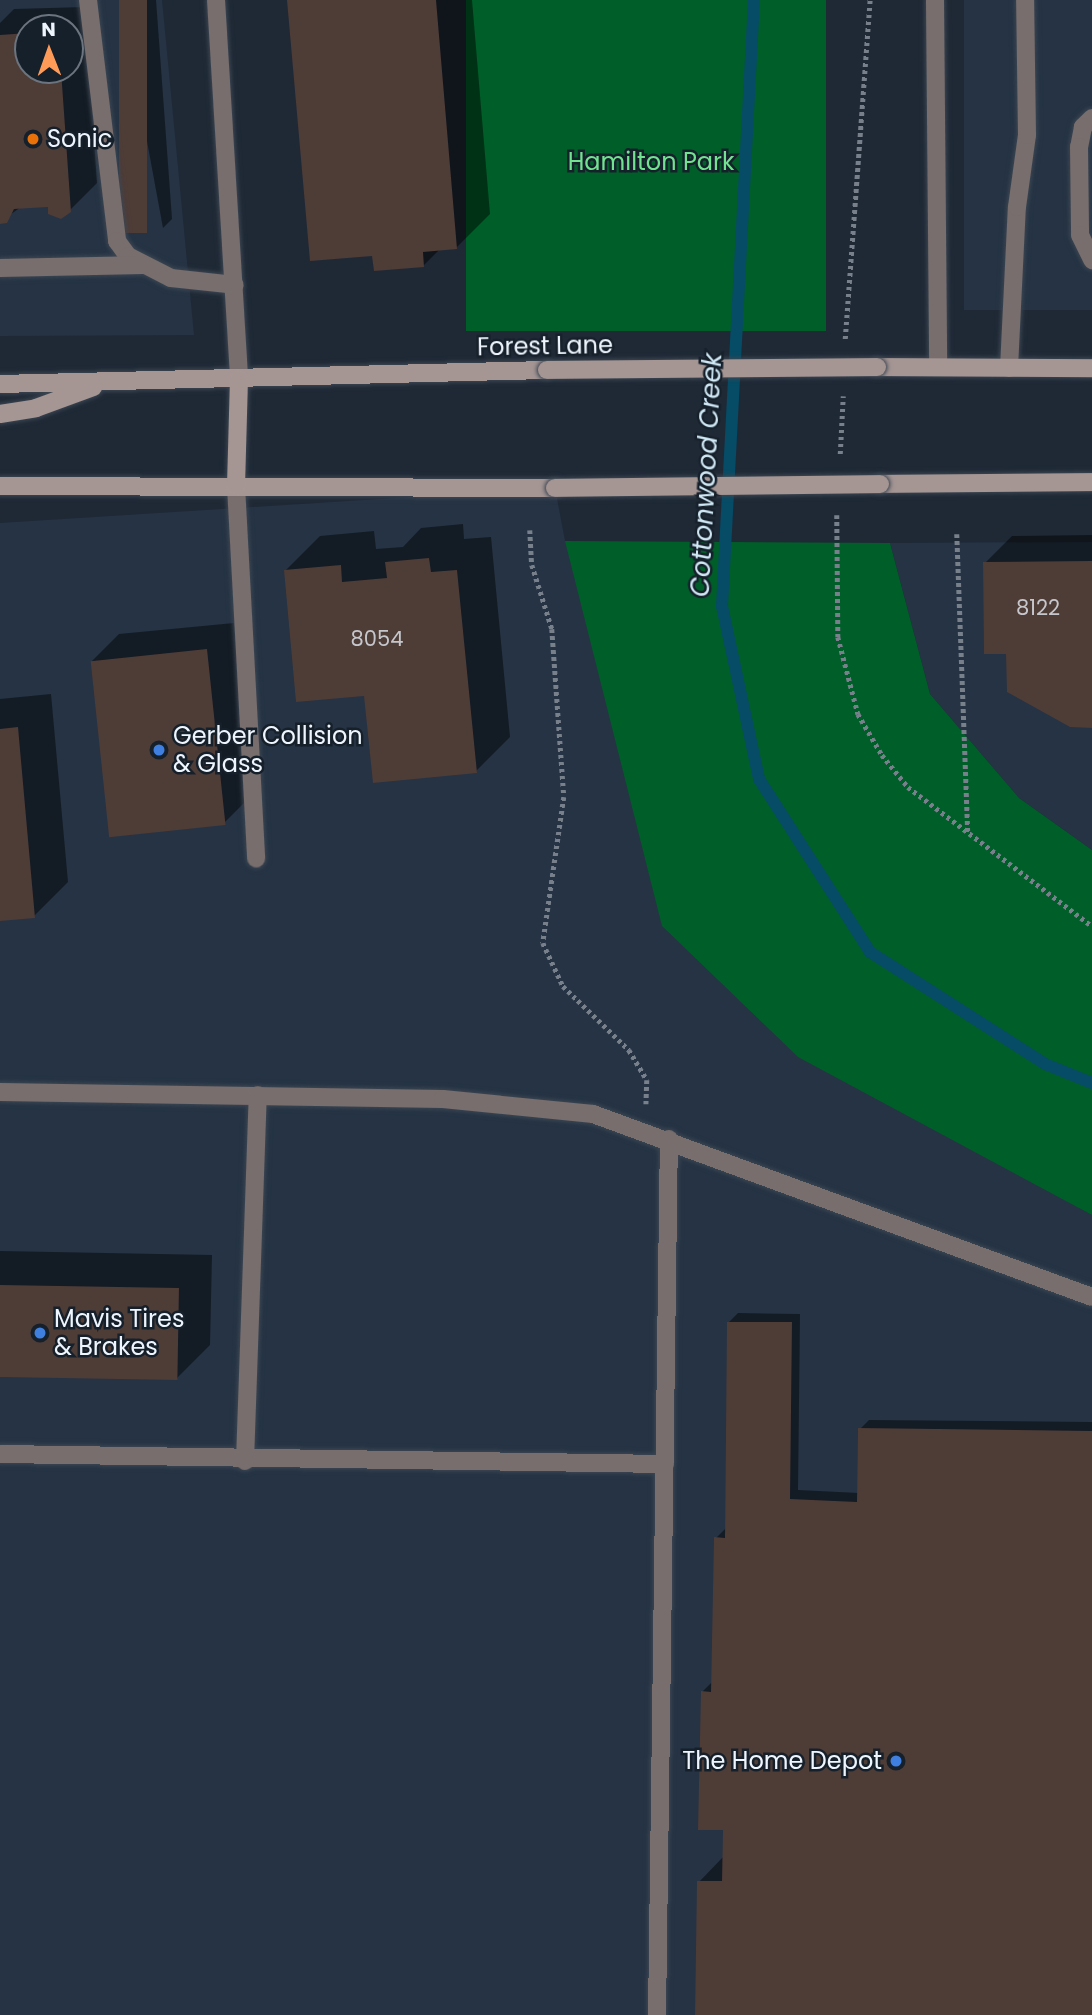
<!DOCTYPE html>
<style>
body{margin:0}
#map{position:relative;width:1092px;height:2015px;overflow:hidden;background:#1f2936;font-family:Poppins,sans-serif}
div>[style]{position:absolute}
.built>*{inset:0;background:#253344;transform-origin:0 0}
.green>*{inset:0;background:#005e29;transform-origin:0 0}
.shadow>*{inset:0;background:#0007}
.stream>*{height:12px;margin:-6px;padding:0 6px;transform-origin:6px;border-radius:6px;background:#064c66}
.building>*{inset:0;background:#4e3c37;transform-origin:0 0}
.path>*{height:4.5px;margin-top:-2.25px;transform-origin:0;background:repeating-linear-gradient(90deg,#77808b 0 3.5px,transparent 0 7px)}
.roads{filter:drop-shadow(0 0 2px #3c4652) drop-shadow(0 0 2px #3c4652)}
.lane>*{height:18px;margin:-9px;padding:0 9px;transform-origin:9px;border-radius:9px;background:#786e6d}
.secondary>*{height:18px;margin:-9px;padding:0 9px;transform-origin:9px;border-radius:9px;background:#a59694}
.bridges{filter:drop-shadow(0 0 2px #3c4652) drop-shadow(0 0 2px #3c4652)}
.secondary-bridge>*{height:18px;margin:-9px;padding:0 9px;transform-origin:9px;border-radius:9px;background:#a59694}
.dots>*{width:19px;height:19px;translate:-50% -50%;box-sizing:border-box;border:4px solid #16202b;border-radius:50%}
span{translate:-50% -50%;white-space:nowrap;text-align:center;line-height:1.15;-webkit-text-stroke:5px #16202b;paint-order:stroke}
.number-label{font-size:21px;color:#c6c7cc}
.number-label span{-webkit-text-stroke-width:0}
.poi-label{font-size:24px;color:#eef5fd}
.left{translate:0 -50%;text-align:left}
.right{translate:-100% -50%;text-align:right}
.park-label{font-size:24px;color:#71e290}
.street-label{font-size:24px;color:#eef5fd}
.water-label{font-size:26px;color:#d0e9f5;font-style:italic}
.north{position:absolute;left:14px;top:14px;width:70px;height:70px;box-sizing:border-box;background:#16202b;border:2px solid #6c757f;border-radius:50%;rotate:359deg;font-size:19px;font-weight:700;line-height:28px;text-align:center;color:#eef5fd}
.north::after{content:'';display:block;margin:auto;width:24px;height:32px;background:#fe9b58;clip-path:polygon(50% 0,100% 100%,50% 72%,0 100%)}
</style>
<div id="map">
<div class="built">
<i style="clip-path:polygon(evenodd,0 0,162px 0,194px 335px,0 336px,0 0,28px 28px,70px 28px,70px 70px,28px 70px,28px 28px)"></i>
<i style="left:964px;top:0;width:128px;height:310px"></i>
<i style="clip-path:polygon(555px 488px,565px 541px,1046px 1189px,1092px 1215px,1092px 2015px,0 2015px,0 523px)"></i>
<i style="clip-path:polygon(1092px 542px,1092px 850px,1019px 798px,930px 694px,890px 543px)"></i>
</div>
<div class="green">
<i style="left:466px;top:0;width:360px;height:331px"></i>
<i style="clip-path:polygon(565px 541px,890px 543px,930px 694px,1019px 798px,1092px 850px,1092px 1215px,798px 1057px,662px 926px)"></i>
</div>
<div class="shadow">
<i style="clip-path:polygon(121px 0,156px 0,172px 219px,163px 228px)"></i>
<i style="clip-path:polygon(289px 0,472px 0,490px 214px,456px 248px,440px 249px,424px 265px,374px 254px)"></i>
<i style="clip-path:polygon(evenodd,85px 7px,97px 183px,70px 210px,50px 206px,21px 207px,0 222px,0 23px,14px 9px,85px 7px,28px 28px,70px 28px,70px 70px,28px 70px,28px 28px)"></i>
<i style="clip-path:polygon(463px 524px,464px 539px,491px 537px,510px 737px,476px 771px,366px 694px,286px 570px,320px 536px,374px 531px,376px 549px,403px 547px,421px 528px)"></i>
<i style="clip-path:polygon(1092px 535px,1092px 726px,1008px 652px,985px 563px,1012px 536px)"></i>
<i style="clip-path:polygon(234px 623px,250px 797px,223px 824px,92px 661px,119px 634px)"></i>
<i style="clip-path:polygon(51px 694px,68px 882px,34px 916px,0 920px,0 699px)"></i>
<i style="clip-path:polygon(0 1251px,212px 1255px,210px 1345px,176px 1379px,0 1375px)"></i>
<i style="clip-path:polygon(738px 1313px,800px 1314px,798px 1490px,859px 1493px,860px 1429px,869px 1420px,1092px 1422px,1092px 2015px,697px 2015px,699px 1882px,724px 1856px,725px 1829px,702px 1692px,713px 1681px,716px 1538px,727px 1527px,729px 1322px)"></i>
</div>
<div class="stream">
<i style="left:754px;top:0;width:607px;rotate:93.02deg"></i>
<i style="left:722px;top:606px;width:177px;rotate:77.9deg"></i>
<i style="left:759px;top:779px;width:206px;rotate:57.3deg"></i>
<i style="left:870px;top:952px;width:208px;rotate:32.6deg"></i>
<i style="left:1045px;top:1064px;width:51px;rotate:22deg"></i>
</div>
<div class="building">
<i style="left:119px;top:0;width:28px;height:233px"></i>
<i style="clip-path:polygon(287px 0,436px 0,457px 249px,423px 252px,424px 267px,374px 271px,372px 256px,310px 261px)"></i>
<i style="clip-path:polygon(28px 33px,28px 70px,61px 70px,71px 212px,61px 219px,48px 214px,48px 207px,14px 209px,7px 223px,0 224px,0 35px)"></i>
<i style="clip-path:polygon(429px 558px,431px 572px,457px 570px,477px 773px,373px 783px,364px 696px,296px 702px,284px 570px,341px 565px,342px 582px,387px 578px,385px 562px)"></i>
<i style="clip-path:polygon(1092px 561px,1092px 728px,1070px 727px,1007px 692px,1006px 654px,984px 654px,983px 562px)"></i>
<i style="left:207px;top:649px;width:177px;height:117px;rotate:84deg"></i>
<i style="clip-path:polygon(18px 727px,35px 918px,0 921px,0 729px)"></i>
<i style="left:0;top:1285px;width:179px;height:92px;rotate:1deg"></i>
<i style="clip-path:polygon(727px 1322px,792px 1322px,790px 1499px,857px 1502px,858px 1428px,1092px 1431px,1092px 2015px,695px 2015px,697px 1881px,722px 1881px,723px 1830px,698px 1830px,701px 1691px,711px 1692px,714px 1537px,725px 1538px)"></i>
</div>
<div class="path">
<i style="left:845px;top:339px;width:340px;rotate:-85.8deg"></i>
<i style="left:840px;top:454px;width:58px;rotate:-87deg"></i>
<i style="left:837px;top:515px;width:122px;rotate:89.5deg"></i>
<i style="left:838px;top:637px;width:80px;rotate:75.4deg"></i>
<i style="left:858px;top:714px;width:48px;rotate:59.7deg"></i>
<i style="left:882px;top:755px;width:41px;rotate:50.9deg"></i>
<i style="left:908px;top:787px;width:231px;rotate:37.1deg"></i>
<i style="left:530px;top:530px;width:35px;rotate:87deg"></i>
<i style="left:532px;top:565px;width:67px;rotate:72.6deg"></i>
<i style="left:552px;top:629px;width:168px;rotate:85.9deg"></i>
<i style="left:564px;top:797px;width:148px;rotate:98.2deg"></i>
<i style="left:543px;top:943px;width:47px;rotate:65.1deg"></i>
<i style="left:563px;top:986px;width:92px;rotate:44.1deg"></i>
<i style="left:629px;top:1050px;width:35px;rotate:59deg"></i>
<i style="left:647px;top:1080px;width:24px;rotate:92deg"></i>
<i style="left:957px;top:534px;width:298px;rotate:87.9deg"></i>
</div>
<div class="roads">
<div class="lane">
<i style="left:88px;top:0;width:243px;rotate:83.1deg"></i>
<i style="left:117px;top:241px;width:19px;rotate:54deg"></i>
<i style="left:128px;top:256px;width:48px;rotate:27.1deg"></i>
<i style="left:171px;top:278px;width:64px;rotate:6.2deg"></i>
<i style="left:216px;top:0;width:380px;rotate:86.5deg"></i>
<i style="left:935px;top:0;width:367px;rotate:89.5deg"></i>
<i style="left:1092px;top:118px;width:13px;rotate:135deg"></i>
<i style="left:1083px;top:127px;width:20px;rotate:101deg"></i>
<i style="left:1079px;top:147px;width:88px;rotate:89.3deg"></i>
<i style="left:1080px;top:235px;width:28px;rotate:64deg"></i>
<i style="left:0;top:268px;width:143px;rotate:-1.2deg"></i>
<i style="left:1009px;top:368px;width:161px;rotate:-87.2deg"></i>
<i style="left:1017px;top:207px;width:73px;rotate:-82.1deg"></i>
<i style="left:1027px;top:135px;width:135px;rotate:-90.8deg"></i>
<i style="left:236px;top:486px;width:373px;rotate:86.9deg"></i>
<i style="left:0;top:1092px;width:443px;rotate:0.9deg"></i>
<i style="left:443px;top:1099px;width:151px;rotate:5.7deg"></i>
<i style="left:593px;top:1114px;width:531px;rotate:20.14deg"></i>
<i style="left:0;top:1454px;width:665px;rotate:0.86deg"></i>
<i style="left:245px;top:1461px;width:366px;rotate:-88deg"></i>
<i style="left:657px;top:2015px;width:876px;rotate:-89.22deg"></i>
</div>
<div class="secondary">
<i style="left:877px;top:367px;width:215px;rotate:0.3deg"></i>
<i style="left:0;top:384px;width:547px;rotate:-1.47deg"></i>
<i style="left:0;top:414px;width:36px;rotate:-9deg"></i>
<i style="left:36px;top:408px;width:61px;rotate:-20.2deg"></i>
<i style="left:880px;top:484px;width:212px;rotate:-0.5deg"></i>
<i style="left:0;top:486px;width:555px;rotate:0.21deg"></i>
<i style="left:236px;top:486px;width:107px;rotate:-88.4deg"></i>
</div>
</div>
<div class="bridges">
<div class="secondary-bridge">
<i style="left:547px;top:370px;width:330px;rotate:-0.5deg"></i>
<i style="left:555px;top:488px;width:325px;rotate:-0.7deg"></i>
</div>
</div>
<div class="dots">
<i style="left:33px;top:139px;background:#e8710a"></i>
<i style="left:159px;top:750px;background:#3f7fe0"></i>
<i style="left:40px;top:1333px;background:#3f7fe0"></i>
<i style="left:896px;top:1761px;background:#3f7fe0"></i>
</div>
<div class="number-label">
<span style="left:1038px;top:608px">8122</span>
<span style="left:377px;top:639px">8054</span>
</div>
<div class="poi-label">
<span class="left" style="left:47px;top:139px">Sonic</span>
<span class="left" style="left:173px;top:750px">Gerber Collision<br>&amp; Glass</span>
<span class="left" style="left:54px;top:1333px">Mavis Tires<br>&amp; Brakes</span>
<span class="right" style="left:882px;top:1761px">The Home Depot</span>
</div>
<div class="park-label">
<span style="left:651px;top:162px">Hamilton Park</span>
</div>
<div class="street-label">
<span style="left:545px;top:346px;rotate:-1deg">Forest Lane</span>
</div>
<div class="water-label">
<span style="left:707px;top:475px;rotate:-87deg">Cottonwood Creek</span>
</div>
<div class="north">N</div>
</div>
